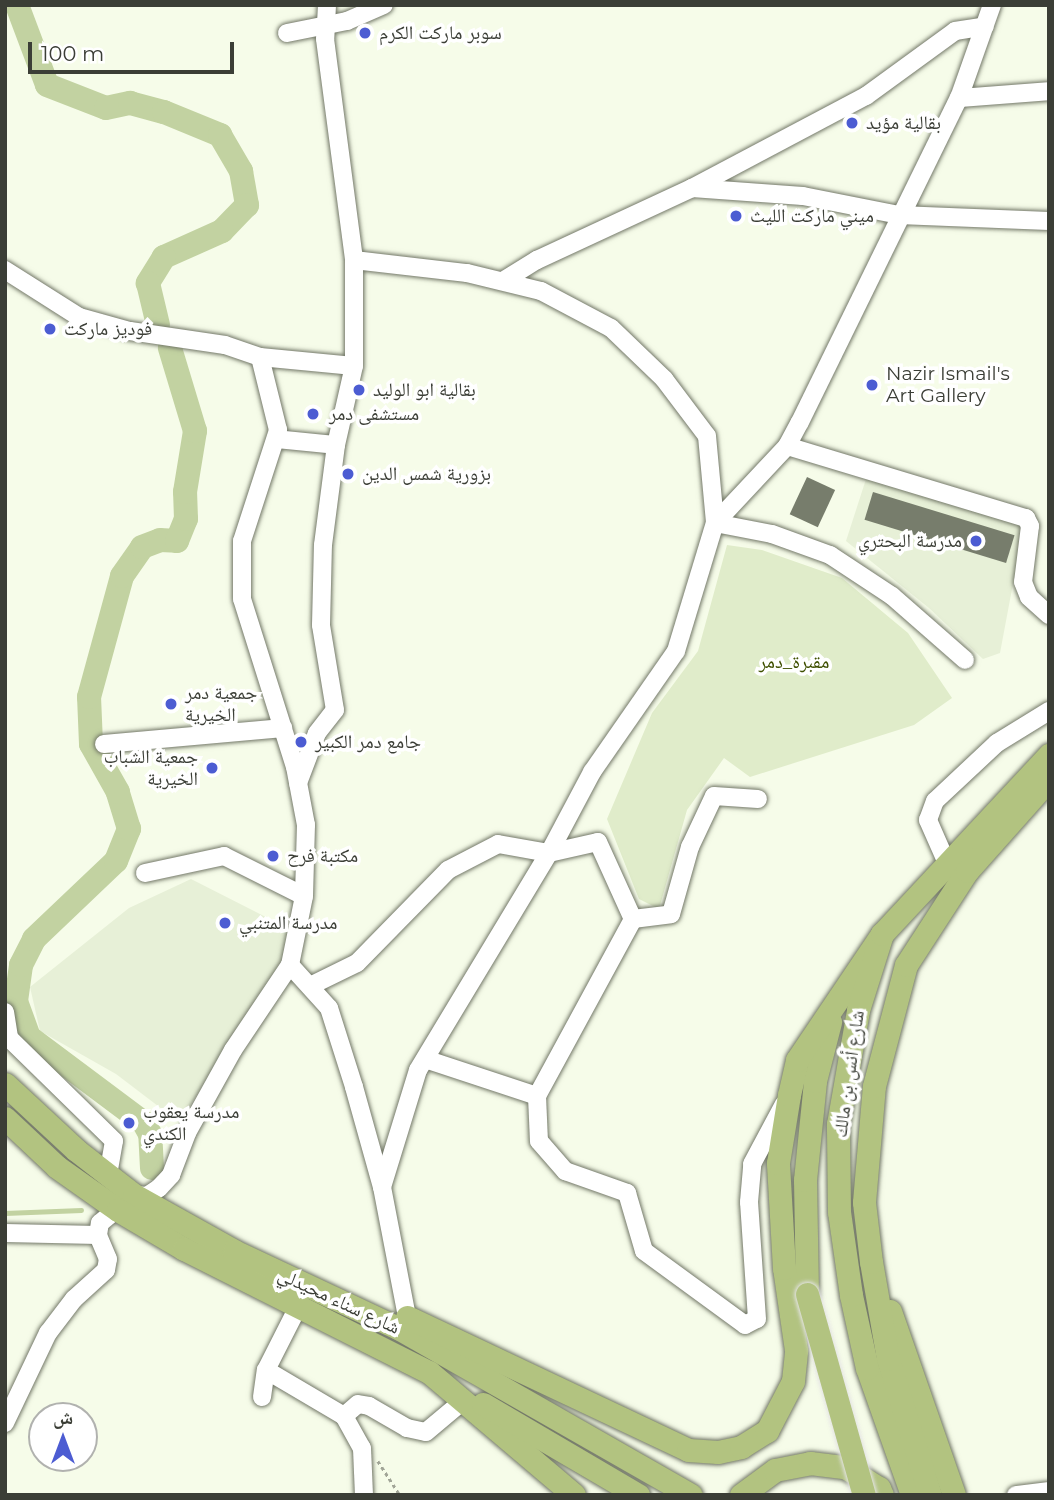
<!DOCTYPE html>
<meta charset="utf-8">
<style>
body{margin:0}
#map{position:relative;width:1054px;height:1500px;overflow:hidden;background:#f6fce9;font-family:Montserrat,"Noto Naskh Arabic",sans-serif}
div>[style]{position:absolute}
.built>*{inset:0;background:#e7f0d7}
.green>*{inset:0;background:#e0ecca}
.stream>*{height:4.5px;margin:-2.25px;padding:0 2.25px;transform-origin:2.25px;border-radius:2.25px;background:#c2d2a1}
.river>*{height:24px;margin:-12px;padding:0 12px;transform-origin:12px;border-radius:12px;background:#c2d2a1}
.building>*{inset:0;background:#777d6c;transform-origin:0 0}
.path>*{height:2.5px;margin-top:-1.25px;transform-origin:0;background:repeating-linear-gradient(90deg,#a1a597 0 3.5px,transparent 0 7px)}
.roads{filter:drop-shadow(0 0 2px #737868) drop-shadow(0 0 2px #737868)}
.minor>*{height:18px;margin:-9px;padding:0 9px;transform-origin:9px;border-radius:9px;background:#fff}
.major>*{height:23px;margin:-11.5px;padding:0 11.5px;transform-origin:11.5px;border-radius:11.5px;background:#b2c380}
.bridges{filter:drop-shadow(0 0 2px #e4e4e3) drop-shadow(0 0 2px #e4e4e3)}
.major-bridge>*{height:23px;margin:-11.5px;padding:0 11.5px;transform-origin:11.5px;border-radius:11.5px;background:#b2c380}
.dots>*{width:19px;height:19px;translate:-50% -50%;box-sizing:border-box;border:4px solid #fff;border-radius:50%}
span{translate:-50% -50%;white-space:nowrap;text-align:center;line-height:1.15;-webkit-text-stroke:7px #fff;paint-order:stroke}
.poi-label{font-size:19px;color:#3b3e36}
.left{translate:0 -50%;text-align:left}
.right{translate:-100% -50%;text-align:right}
.park-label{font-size:19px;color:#3f5000}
.street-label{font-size:19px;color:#3b3e36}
.frame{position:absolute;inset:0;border:7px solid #3b3e36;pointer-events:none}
.north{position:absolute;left:28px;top:1402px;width:70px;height:70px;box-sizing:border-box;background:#fff;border:2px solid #b1b2af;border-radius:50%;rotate:0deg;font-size:19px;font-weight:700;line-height:28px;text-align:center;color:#3b3e36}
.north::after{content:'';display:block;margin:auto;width:24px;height:32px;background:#4c5cd2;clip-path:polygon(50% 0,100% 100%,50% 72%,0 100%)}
.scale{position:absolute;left:28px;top:42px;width:206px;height:32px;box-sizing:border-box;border:4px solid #3b3e36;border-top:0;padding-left:9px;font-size:21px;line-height:24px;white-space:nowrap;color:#3b3e36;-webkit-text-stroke:5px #fff;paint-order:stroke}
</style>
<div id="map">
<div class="built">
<i style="clip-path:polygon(867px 476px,1024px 525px,1000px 653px,983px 659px,929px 608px,846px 541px)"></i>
<i style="clip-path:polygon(191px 879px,301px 935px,179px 1122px,116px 1074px,40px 1031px,30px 987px,129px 908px)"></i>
</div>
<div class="green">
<i style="clip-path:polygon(727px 545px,762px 550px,842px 578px,908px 633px,952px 698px,914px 725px,750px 777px,724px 758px,687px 810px,659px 909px,639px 899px,607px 819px,652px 713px,698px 651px)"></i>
</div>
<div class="stream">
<i style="left:5px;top:1213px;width:76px;rotate:-2.3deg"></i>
</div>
<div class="river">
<i style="left:17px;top:5px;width:85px;rotate:69.4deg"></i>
<i style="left:47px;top:85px;width:63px;rotate:21.3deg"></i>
<i style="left:106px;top:108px;width:25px;rotate:-12deg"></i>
<i style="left:130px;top:103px;width:35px;rotate:15deg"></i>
<i style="left:164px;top:112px;width:61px;rotate:22.3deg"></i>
<i style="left:220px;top:135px;width:42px;rotate:59.7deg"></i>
<i style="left:241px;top:171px;width:35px;rotate:80deg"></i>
<i style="left:247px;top:205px;width:36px;rotate:134deg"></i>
<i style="left:222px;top:231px;width:64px;rotate:155.9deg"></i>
<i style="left:164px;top:257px;width:31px;rotate:122deg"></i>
<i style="left:148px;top:283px;width:43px;rotate:76.6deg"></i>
<i style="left:152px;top:1168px;width:34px;rotate:-93deg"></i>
<i style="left:150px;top:1134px;width:13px;rotate:-119deg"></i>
<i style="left:144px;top:1123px;width:144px;rotate:-143.2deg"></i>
<i style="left:29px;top:1037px;width:38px;rotate:-110deg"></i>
<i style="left:16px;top:1001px;width:36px;rotate:-82deg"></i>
<i style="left:21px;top:965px;width:29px;rotate:-63deg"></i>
<i style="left:34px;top:939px;width:113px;rotate:-43.6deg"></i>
<i style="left:116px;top:861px;width:35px;rotate:-68deg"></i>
<i style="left:129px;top:829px;width:39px;rotate:-107deg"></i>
<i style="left:118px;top:792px;width:55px;rotate:-119.4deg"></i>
<i style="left:91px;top:744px;width:47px;rotate:-92.4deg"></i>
<i style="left:89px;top:697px;width:125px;rotate:-74.7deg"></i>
<i style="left:122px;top:576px;width:35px;rotate:-55deg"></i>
<i style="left:142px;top:547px;width:19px;rotate:-21deg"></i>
<i style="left:160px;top:540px;width:17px;rotate:3deg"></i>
<i style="left:177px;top:541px;width:24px;rotate:-68deg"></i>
<i style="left:186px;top:519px;width:27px;rotate:-92deg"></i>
<i style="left:185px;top:492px;width:62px;rotate:-80.7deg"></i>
<i style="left:195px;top:431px;width:87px;rotate:-106.8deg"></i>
</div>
<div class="building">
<i style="left:807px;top:477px;width:31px;height:41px;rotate:25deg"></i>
<i style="left:873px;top:492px;width:148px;height:29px;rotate:17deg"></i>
</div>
<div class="path">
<i style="left:378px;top:1461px;width:40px;rotate:57.1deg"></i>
</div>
<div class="roads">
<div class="minor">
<i style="left:327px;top:5px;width:34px;rotate:93deg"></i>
<i style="left:325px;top:39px;width:223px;rotate:82.5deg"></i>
<i style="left:287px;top:33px;width:61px;rotate:-11.3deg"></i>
<i style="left:347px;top:21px;width:40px;rotate:-23.4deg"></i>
<i style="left:959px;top:98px;width:90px;rotate:-4.4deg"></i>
<i style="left:692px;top:188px;width:111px;rotate:4.1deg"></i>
<i style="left:803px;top:196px;width:98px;rotate:11.2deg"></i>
<i style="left:899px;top:215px;width:150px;rotate:2.3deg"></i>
<i style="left:5px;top:270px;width:88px;rotate:32.4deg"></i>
<i style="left:79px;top:317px;width:53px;rotate:15.4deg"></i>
<i style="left:130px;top:331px;width:96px;rotate:8.4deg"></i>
<i style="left:225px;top:345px;width:37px;rotate:19deg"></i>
<i style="left:260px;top:357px;width:94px;rotate:5.5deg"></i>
<i style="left:503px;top:281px;width:40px;rotate:-32deg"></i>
<i style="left:537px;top:260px;width:171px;rotate:-24.9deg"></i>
<i style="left:692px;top:188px;width:197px;rotate:-27.9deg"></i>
<i style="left:866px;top:96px;width:110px;rotate:-36.1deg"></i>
<i style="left:955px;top:31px;width:30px;rotate:-9deg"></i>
<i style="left:276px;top:439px;width:60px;rotate:5.7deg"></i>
<i style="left:787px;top:446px;width:250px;rotate:16.8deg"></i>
<i style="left:1026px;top:518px;width:9px;rotate:63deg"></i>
<i style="left:1030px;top:526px;width:56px;rotate:97.1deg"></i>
<i style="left:1023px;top:582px;width:16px;rotate:68deg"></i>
<i style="left:1029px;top:597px;width:27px;rotate:42deg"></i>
<i style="left:104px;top:744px;width:180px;rotate:-5.1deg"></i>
<i style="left:298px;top:783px;width:53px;rotate:-69.2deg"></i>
<i style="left:317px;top:733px;width:29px;rotate:-52deg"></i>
<i style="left:335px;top:710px;width:86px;rotate:-99.4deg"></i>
<i style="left:321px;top:625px;width:80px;rotate:-88.6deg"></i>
<i style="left:323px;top:545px;width:101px;rotate:-82.6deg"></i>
<i style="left:336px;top:445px;width:81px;rotate:-77.2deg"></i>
<i style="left:354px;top:366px;width:106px;rotate:-90deg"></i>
<i style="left:354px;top:260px;width:114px;rotate:6.6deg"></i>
<i style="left:467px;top:273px;width:76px;rotate:13.7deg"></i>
<i style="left:541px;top:291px;width:79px;rotate:27.9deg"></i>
<i style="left:611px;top:328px;width:74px;rotate:43.9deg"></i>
<i style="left:664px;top:379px;width:71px;rotate:53deg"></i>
<i style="left:707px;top:436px;width:87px;rotate:84.7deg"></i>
<i style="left:715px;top:523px;width:58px;rotate:10.9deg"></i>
<i style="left:772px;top:534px;width:62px;rotate:19.9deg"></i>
<i style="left:830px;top:555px;width:74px;rotate:33.5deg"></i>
<i style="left:892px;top:596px;width:97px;rotate:41.2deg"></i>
<i style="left:946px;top:861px;width:45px;rotate:-113.7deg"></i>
<i style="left:928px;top:820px;width:20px;rotate:-70deg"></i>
<i style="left:935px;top:801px;width:85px;rotate:-43.1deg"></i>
<i style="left:997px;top:743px;width:61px;rotate:-31.6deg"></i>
<i style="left:145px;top:873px;width:81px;rotate:-12.1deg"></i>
<i style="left:224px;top:856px;width:89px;rotate:26.6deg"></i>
<i style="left:290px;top:965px;width:58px;rotate:47.8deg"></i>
<i style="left:329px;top:1008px;width:83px;rotate:72.4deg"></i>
<i style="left:354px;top:1087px;width:104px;rotate:74.4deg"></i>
<i style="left:382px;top:1187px;width:132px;rotate:79.1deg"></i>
<i style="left:407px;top:1317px;width:11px;rotate:128deg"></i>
<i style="left:310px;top:986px;width:52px;rotate:-26.1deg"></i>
<i style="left:357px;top:963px;width:130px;rotate:-45.6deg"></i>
<i style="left:448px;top:870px;width:56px;rotate:-27.5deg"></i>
<i style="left:498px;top:844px;width:52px;rotate:10deg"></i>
<i style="left:549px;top:853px;width:50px;rotate:-12.7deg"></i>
<i style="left:598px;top:842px;width:85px;rotate:65.6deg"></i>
<i style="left:633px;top:919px;width:38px;rotate:-7deg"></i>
<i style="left:671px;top:914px;width:70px;rotate:-74.2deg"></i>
<i style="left:690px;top:847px;width:56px;rotate:-64.8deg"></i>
<i style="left:714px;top:796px;width:44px;rotate:3.9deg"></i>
<i style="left:5px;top:1012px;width:26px;rotate:81deg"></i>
<i style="left:9px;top:1038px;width:147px;rotate:44.4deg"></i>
<i style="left:114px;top:1141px;width:36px;rotate:100deg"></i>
<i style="left:425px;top:1059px;width:118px;rotate:18.3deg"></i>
<i style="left:537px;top:1096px;width:45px;rotate:87.5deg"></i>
<i style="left:539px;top:1141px;width:40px;rotate:49deg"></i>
<i style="left:565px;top:1171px;width:66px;rotate:19.5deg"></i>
<i style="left:627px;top:1193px;width:60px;rotate:73.7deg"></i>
<i style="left:644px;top:1251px;width:125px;rotate:36.2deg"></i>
<i style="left:745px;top:1325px;width:13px;rotate:-27deg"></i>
<i style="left:757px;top:1319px;width:117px;rotate:-93.9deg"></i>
<i style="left:749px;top:1202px;width:38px;rotate:-85deg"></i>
<i style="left:752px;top:1164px;width:68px;rotate:-61.9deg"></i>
<i style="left:537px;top:1096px;width:201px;rotate:-61.5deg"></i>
<i style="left:382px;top:1187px;width:122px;rotate:-72.9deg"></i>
<i style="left:418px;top:1070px;width:253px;rotate:-58.9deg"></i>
<i style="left:549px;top:853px;width:92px;rotate:-62deg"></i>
<i style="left:592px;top:772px;width:147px;rotate:-55.2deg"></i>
<i style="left:676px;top:651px;width:134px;rotate:-73.1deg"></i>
<i style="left:715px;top:523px;width:105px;rotate:-46.9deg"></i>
<i style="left:787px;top:446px;width:27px;rotate:-62deg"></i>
<i style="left:800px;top:422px;width:361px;rotate:-63.9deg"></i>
<i style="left:959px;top:98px;width:99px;rotate:-70.5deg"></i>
<i style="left:5px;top:1233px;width:93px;rotate:1.2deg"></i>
<i style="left:266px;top:1370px;width:91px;rotate:30.5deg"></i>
<i style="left:344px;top:1416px;width:37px;rotate:61deg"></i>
<i style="left:362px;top:1448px;width:47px;rotate:87.6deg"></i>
<i style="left:262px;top:1397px;width:27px;rotate:-82deg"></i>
<i style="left:266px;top:1370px;width:75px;rotate:-63.1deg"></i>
<i style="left:344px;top:1416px;width:18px;rotate:-41deg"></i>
<i style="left:358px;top:1404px;width:11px;rotate:10deg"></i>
<i style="left:369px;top:1406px;width:44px;rotate:30.1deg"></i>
<i style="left:407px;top:1428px;width:19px;rotate:12deg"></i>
<i style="left:426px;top:1432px;width:48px;rotate:-40deg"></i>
<i style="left:5px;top:1423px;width:100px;rotate:-64.5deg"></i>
<i style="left:48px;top:1333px;width:43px;rotate:-52.6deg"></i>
<i style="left:74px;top:1299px;width:43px;rotate:-42.2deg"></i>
<i style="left:106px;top:1270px;width:11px;rotate:-80deg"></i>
<i style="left:108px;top:1259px;width:26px;rotate:-113deg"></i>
<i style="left:98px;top:1235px;width:12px;rotate:-81deg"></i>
<i style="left:100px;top:1223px;width:44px;rotate:-39.5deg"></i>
<i style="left:134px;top:1195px;width:13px;rotate:4deg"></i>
<i style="left:147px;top:1196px;width:14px;rotate:-34deg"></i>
<i style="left:159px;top:1188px;width:18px;rotate:-47deg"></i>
<i style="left:171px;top:1175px;width:45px;rotate:-69.1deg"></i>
<i style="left:187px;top:1133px;width:95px;rotate:-61deg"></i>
<i style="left:233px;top:1050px;width:102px;rotate:-56.2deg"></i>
<i style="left:290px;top:965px;width:70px;rotate:-78.5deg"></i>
<i style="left:304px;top:896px;width:71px;rotate:-88.4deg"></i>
<i style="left:306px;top:825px;width:59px;rotate:-100.7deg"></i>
<i style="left:295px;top:767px;width:176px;rotate:-107.5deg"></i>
<i style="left:242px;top:599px;width:58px;rotate:-90deg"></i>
<i style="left:242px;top:541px;width:117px;rotate:-72deg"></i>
<i style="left:278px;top:430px;width:75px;rotate:-103.9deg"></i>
<i style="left:1016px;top:1495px;width:33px;rotate:-7deg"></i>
</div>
<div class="major">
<i style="left:5px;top:1084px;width:97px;rotate:42.9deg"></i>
<i style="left:76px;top:1150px;width:73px;rotate:37.8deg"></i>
<i style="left:134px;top:1195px;width:115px;rotate:29.2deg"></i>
<i style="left:234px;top:1251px;width:181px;rotate:25.2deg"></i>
<i style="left:398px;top:1328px;width:337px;rotate:29.7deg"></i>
<i style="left:5px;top:1118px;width:71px;rotate:43.3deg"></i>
<i style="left:57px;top:1167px;width:75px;rotate:35.2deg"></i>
<i style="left:118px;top:1210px;width:77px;rotate:30.6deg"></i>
<i style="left:184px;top:1249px;width:274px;rotate:26.7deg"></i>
<i style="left:429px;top:1372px;width:190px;rotate:40.3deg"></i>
<i style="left:807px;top:1294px;width:114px;rotate:-91deg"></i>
<i style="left:805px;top:1180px;width:100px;rotate:-84.2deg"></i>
<i style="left:815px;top:1081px;width:61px;rotate:-75.7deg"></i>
<i style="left:890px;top:1311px;width:195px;rotate:70.8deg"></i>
<i style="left:407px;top:1317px;width:311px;rotate:25.3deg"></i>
<i style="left:688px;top:1450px;width:30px;rotate:4deg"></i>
<i style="left:718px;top:1452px;width:24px;rotate:-12deg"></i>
<i style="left:741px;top:1447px;width:31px;rotate:-32deg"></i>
<i style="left:767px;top:1431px;width:56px;rotate:-62.5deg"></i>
<i style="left:793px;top:1381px;width:31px;rotate:-84deg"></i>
<i style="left:796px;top:1350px;width:83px;rotate:-98.3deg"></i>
<i style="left:784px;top:1268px;width:105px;rotate:-93.3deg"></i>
<i style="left:778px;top:1163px;width:69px;rotate:-80.8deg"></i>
<i style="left:789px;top:1095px;width:36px;rotate:-77deg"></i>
<i style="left:797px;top:1060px;width:152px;rotate:-56deg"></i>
<i style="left:483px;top:1404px;width:180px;rotate:30.4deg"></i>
<i style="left:741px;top:1495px;width:42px;rotate:-36.3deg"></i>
<i style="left:775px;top:1470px;width:36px;rotate:-11deg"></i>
<i style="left:810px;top:1463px;width:35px;rotate:7deg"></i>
<i style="left:845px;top:1467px;width:40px;rotate:32deg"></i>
<i style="left:879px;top:1488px;width:8px;rotate:67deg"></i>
<i style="left:912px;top:1495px;width:135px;rotate:-109.5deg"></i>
<i style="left:867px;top:1368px;width:75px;rotate:-102.4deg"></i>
<i style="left:851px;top:1295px;width:84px;rotate:-98.2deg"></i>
<i style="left:839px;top:1212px;width:88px;rotate:-90.7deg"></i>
<i style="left:838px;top:1124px;width:116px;rotate:-80deg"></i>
<i style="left:858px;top:1010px;width:80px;rotate:-72.5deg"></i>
<i style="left:882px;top:934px;width:245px;rotate:-47deg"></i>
<i style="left:930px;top:1495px;width:142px;rotate:-107.2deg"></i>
<i style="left:888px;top:1359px;width:98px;rotate:-99.9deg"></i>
<i style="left:871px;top:1262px;width:60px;rotate:-96.7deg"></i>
<i style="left:864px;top:1202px;width:116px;rotate:-85.1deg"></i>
<i style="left:874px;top:1086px;width:125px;rotate:-75.2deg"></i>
<i style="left:906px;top:965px;width:112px;rotate:-57deg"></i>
<i style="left:967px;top:871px;width:123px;rotate:-48.3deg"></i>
</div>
</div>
<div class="bridges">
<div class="major-bridge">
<i style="left:807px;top:1294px;width:209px;rotate:74.2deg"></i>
</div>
</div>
<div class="dots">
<i style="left:365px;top:33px;background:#4c5cd2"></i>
<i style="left:852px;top:123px;background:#4c5cd2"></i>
<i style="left:736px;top:216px;background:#4c5cd2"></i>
<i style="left:50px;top:329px;background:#4c5cd2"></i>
<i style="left:872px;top:385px;background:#4c5cd2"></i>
<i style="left:359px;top:390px;background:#4c5cd2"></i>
<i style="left:313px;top:414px;background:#4c5cd2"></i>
<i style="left:348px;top:474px;background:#4c5cd2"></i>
<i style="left:976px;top:541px;background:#4c5cd2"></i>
<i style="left:171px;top:704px;background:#4c5cd2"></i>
<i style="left:301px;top:742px;background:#4c5cd2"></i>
<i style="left:212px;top:768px;background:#4c5cd2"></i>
<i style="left:273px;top:856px;background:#4c5cd2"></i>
<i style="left:225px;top:923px;background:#4c5cd2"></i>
<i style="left:129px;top:1123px;background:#4c5cd2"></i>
</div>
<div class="poi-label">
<span class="left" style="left:379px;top:33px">سوبر ماركت الكرم</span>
<span class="left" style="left:866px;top:123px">بقالية مؤيد</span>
<span class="left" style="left:750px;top:216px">ميني ماركت الليث</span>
<span class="left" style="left:64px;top:329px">فوديز ماركت</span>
<span class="left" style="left:886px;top:385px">Nazir Ismail's<br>Art Gallery</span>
<span class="left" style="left:373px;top:390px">بقالية ابو الوليد</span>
<span class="left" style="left:329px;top:414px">مستشفى دمر</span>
<span class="left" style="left:362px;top:474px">بزورية شمس الدين</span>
<span class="right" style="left:962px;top:541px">مدرسة البحتري</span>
<span class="left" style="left:185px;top:704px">جمعية دمر<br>الخيرية</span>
<span class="left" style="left:315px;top:742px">جامع دمر الكبير</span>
<span class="right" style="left:198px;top:768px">جمعية الشباب<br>الخيرية</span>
<span class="left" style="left:287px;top:856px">مكتبة فرح</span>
<span class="left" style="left:239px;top:923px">مدرسة المتنبي</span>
<span class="left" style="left:143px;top:1123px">مدرسة يعقوب<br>الكندي</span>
</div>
<div class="park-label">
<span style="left:794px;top:662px">مقبرة_دمر</span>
</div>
<div class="street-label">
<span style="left:849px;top:1074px;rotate:-82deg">شارع أنس بن مالك</span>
<span style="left:339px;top:1301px;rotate:25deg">شارع سناء محيدلي</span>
</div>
<div class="frame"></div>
<div class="north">ش</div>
<div class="scale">100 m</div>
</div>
